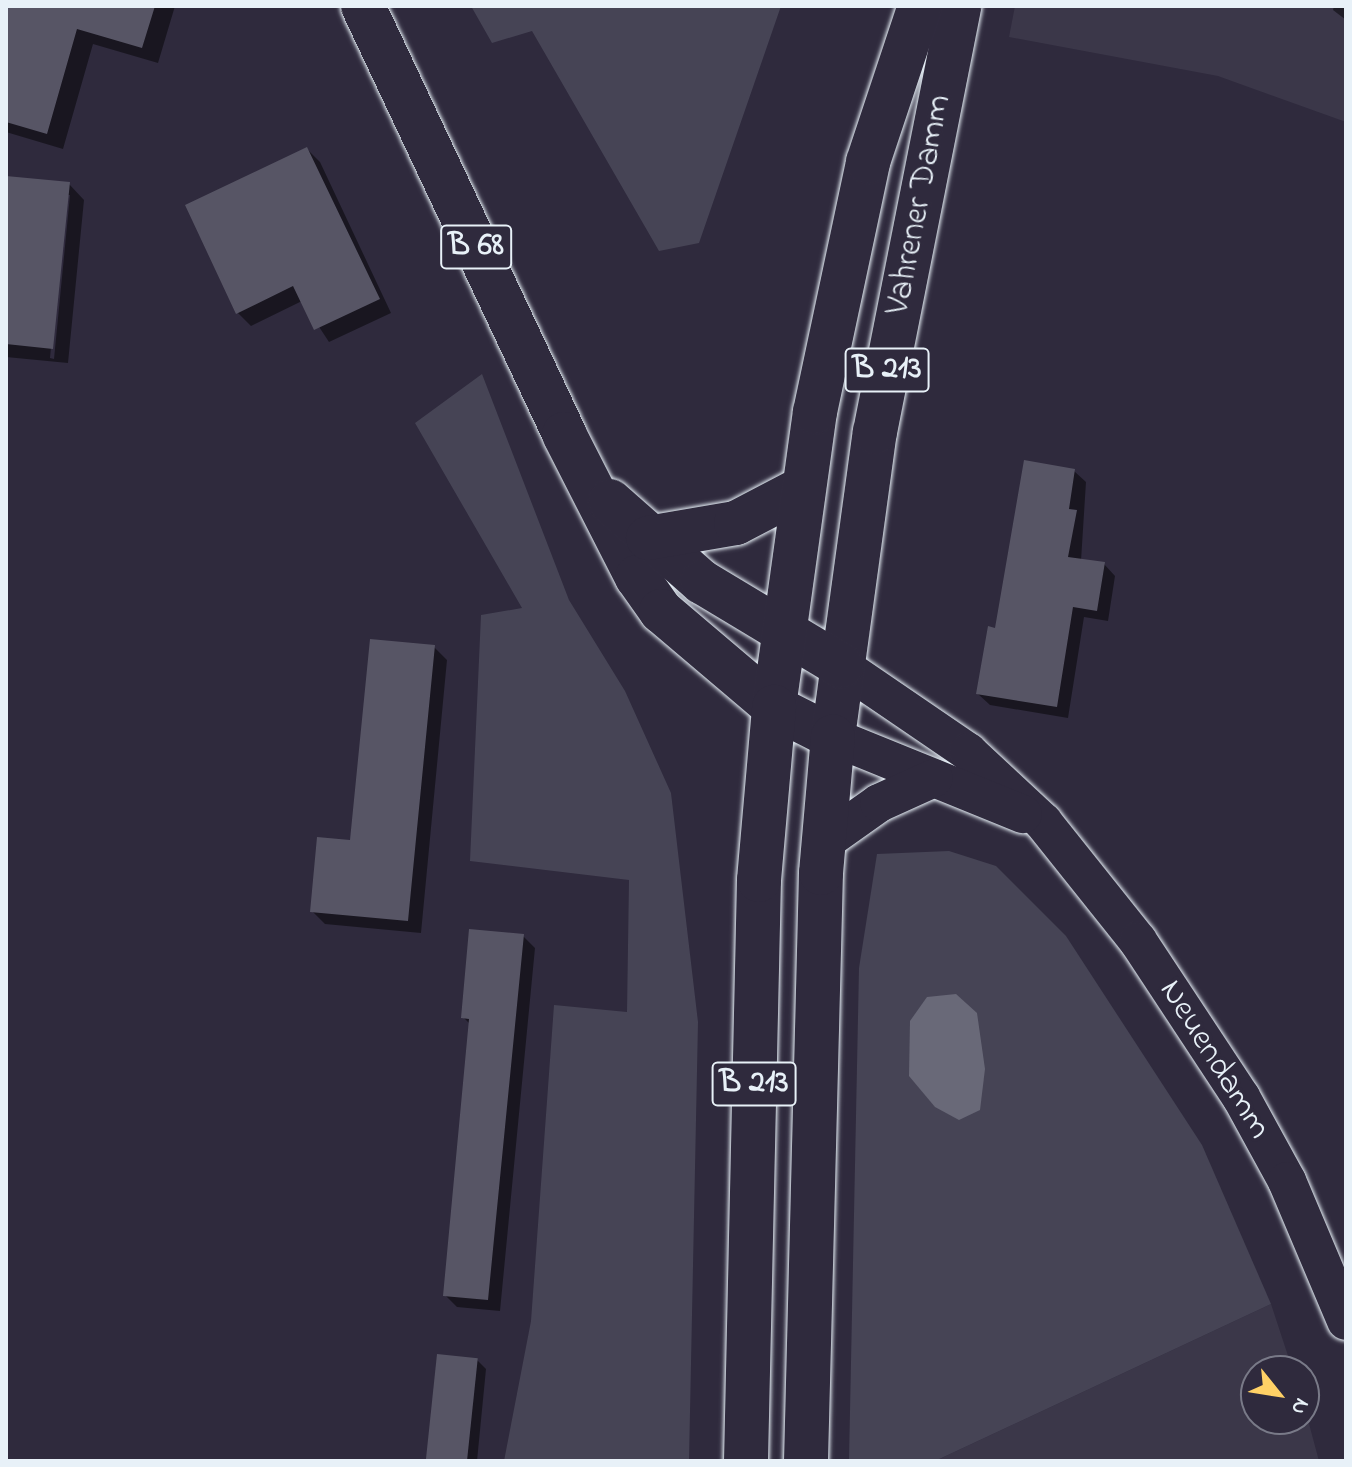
<!DOCTYPE html>
<style>
body{margin:0}
#map{position:relative;width:1352px;height:1467px;overflow:hidden;background:#2f2a3d;font-family:"Indie Flower",sans-serif}
div>[style]{position:absolute}
.built>*{inset:0;background:#3b3749}
.green>*{inset:0;background:#464455}
.water>*{inset:0;background:#696978}
.shadow>*{inset:0;background:#0007}
.building>*{inset:0;background:#575565;transform-origin:0 0}
.roads{filter:drop-shadow(0 0 2px #e8f1f8) drop-shadow(0 0 2px #e8f1f8)}
.minor>*{height:38px;margin:-19px;padding:0 19px;transform-origin:19px;border-radius:19px;background:#2f2a3d}
.primary>*{height:44px;margin:-22px;padding:0 22px;transform-origin:22px;border-radius:22px;background:#2f2a3d}
.trunk>*{height:44px;margin:-22px;padding:0 22px;transform-origin:22px;border-radius:22px;background:#2f2a3d}
span{translate:-50% -50%;white-space:nowrap;text-align:center;line-height:1.15;-webkit-text-stroke:7px #2f2a3d;paint-order:stroke}
.shield-label span{padding:2px 6px;background:#2f2a3d;border:2px solid;border-radius:6px;-webkit-text-stroke-width:0}
.shield-label{font-size:32px;color:#e8f1f8;font-weight:700}
.street-label{font-size:34px;color:#e8f1f8}
.frame{position:absolute;inset:0;border:8px solid #e8f1f8;pointer-events:none}
.north{position:absolute;left:1240px;top:1355px;width:80px;height:80px;box-sizing:border-box;background:#2f2a3d;border:2px solid #797a88;border-radius:50%;rotate:120deg;font-size:22px;font-weight:700;line-height:32px;text-align:center;color:#e8f1f8}
.north::after{content:'';display:block;margin:auto;width:28px;height:36px;background:#ffd166;clip-path:polygon(50% 0,100% 100%,50% 72%,0 100%)}
</style>
<div id="map">
<div class="built">
<i style="clip-path:polygon(1015px 6px,1346px 6px,1346px 122px,1218px 76px,1009px 37px)"></i>
<i style="clip-path:polygon(1271px 1304px,1293px 1371px,1256px 1371px,1256px 1419px,1304px 1419px,1304px 1405px,1319px 1461px,935px 1461px)"></i>
</div>
<div class="green">
<i style="clip-path:polygon(471px 6px,781px 6px,699px 243px,659px 251px,532px 31px,492px 43px)"></i>
<i style="clip-path:polygon(482px 374px,569px 600px,625px 691px,671px 793px,698px 1022px,689px 1461px,504px 1461px,531px 1321px,554px 1005px,627px 1012px,629px 880px,470px 861px,481px 615px,522px 608px,415px 423px)"></i>
<i style="clip-path:polygon(949px 851px,996px 866px,1066px 936px,1202px 1145px,1271px 1304px,935px 1461px,849px 1461px,859px 968px,877px 854px)"></i>
</div>
<div class="water">
<i style="clip-path:polygon(956px 994px,977px 1013px,985px 1069px,980px 1110px,959px 1120px,935px 1107px,909px 1076px,910px 1021px,927px 997px)"></i>
</div>
<div class="shadow">
<i style="clip-path:polygon(6px 6px,175px 6px,158px 63px,93px 44px,63px 149px,6px 132px)"></i>
<i style="clip-path:polygon(1334px 6px,1346px 6px,1346px 20px,1333px 10px)"></i>
<i style="clip-path:polygon(307px 149px,320px 162px,391px 313px,329px 342px,302px 301px,251px 326px,237px 312px)"></i>
<i style="clip-path:polygon(evenodd,6px 178px,69px 184px,84px 200px,68px 363px,6px 357px,6px 178px,66px 195px,70px 195px,54px 359px,50px 358px,66px 195px)"></i>
<i style="clip-path:polygon(1074px 471px,1086px 482px,1081px 561px,1104px 564px,1115px 576px,1108px 621px,1084px 617px,1068px 718px,990px 705px,978px 694px,997px 630px)"></i>
<i style="clip-path:polygon(434px 647px,447px 660px,421px 933px,325px 924px,312px 911px,352px 842px)"></i>
<i style="clip-path:polygon(523px 936px,535px 948px,500px 1311px,457px 1307px,445px 1295px,471px 1025px,463px 1017px)"></i>
<i style="clip-path:polygon(477px 1360px,486px 1369px,477px 1461px,429px 1461px)"></i>
</div>
<div class="building">
<i style="clip-path:polygon(6px 6px,155px 6px,142px 48px,77px 29px,47px 134px,6px 122px)"></i>
<i style="clip-path:polygon(307px 147px,380px 299px,314px 330px,293px 286px,236px 314px,185px 205px)"></i>
<i style="clip-path:polygon(6px 176px,70px 182px,53px 349px,6px 344px)"></i>
<i style="clip-path:polygon(1024px 460px,1075px 469px,1069px 509px,1077px 510px,1068px 557px,1105px 562px,1097px 611px,1073px 607px,1057px 707px,976px 694px,988px 626px,995px 628px)"></i>
<i style="clip-path:polygon(370px 639px,435px 645px,408px 921px,310px 912px,317px 837px,350px 840px)"></i>
<i style="clip-path:polygon(469px 929px,524px 934px,488px 1300px,443px 1296px,469px 1019px,461px 1018px)"></i>
<i style="left:437px;top:1354px;width:41px;height:107px;rotate:6deg"></i>
</div>
<div class="roads">
<div class="minor">
<i style="left:842px;top:666px;width:153px;rotate:34.3deg"></i>
<i style="left:968px;top:752px;width:103px;rotate:43deg"></i>
<i style="left:1043px;top:822px;width:152px;rotate:51.4deg"></i>
<i style="left:1138px;top:941px;width:187px;rotate:56.6deg"></i>
<i style="left:1241px;top:1097px;width:96px;rotate:61.3deg"></i>
<i style="left:1287px;top:1181px;width:152px;rotate:67.1deg"></i>
<i style="left:833px;top:737px;width:205px;rotate:22.1deg"></i>
<i style="left:824px;top:842px;width:67px;rotate:-35.3deg"></i>
<i style="left:879px;top:803px;width:60px;rotate:-24.4deg"></i>
</div>
<div class="primary">
<i style="left:363px;top:6px;width:473px;rotate:64.8deg"></i>
<i style="left:564px;top:434px;width:161px;rotate:63deg"></i>
<i style="left:637px;top:577px;width:42px;rotate:54.8deg"></i>
<i style="left:661px;top:611px;width:148px;rotate:40.3deg"></i>
<i style="left:774px;top:707px;width:66px;rotate:27deg"></i>
<i style="left:833px;top:737px;width:308px;rotate:-82.2deg"></i>
<i style="left:875px;top:432px;width:434px;rotate:-78.8deg"></i>
<i style="left:610px;top:501px;width:123px;rotate:41.4deg"></i>
<i style="left:702px;top:582px;width:163px;rotate:31deg"></i>
<i style="left:648px;top:538px;width:89px;rotate:-9.7deg"></i>
<i style="left:736px;top:523px;width:76px;rotate:-27.6deg"></i>
<i style="left:774px;top:707px;width:298px;rotate:-82.1deg"></i>
<i style="left:815px;top:412px;width:256px;rotate:-78deg"></i>
<i style="left:868px;top:162px;width:164px;rotate:-71.6deg"></i>
</div>
<div class="trunk">
<i style="left:746px;top:1461px;width:581px;rotate:-88.72deg"></i>
<i style="left:759px;top:880px;width:174px;rotate:-85deg"></i>
<i style="left:806px;top:1461px;width:588px;rotate:-88.54deg"></i>
<i style="left:821px;top:873px;width:137px;rotate:-85deg"></i>
</div>
</div>
<div class="shield-label">
<span style="left:476px;top:247px">B 68</span>
<span style="left:887px;top:370px">B 213</span>
<span style="left:754px;top:1084px">B 213</span>
</div>
<div class="street-label">
<span style="left:920px;top:205px;rotate:-79deg">Vahrener Damm</span>
<span style="left:1214px;top:1060px;rotate:58deg">Neuendamm</span>
</div>
<div class="frame"></div>
<div class="north">N</div>
</div>
